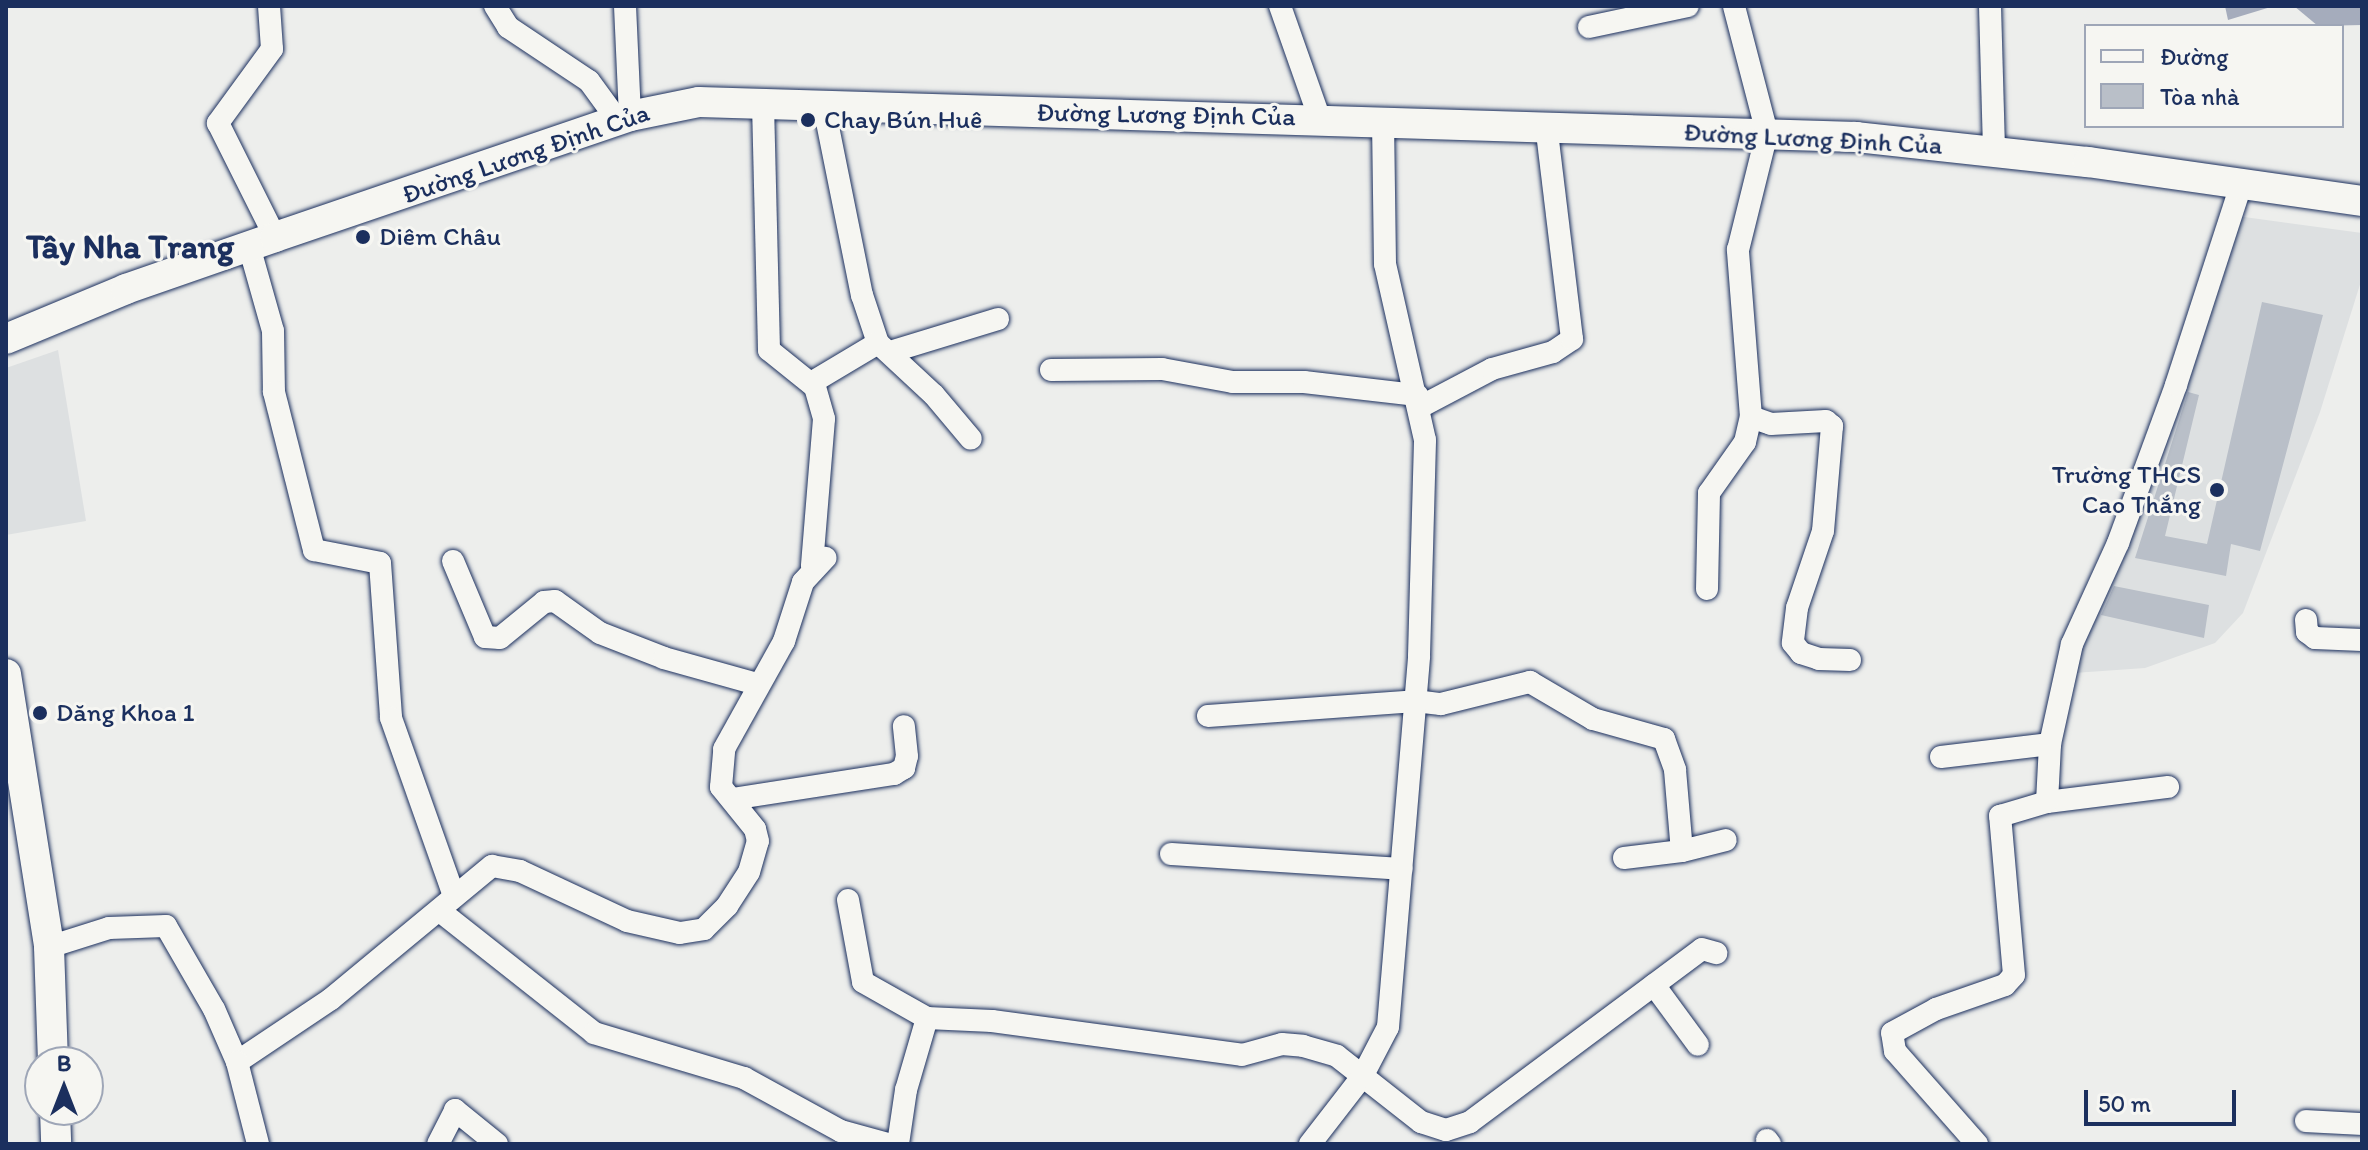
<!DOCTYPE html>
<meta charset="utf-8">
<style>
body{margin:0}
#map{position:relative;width:2368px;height:1150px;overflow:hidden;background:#edeeec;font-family:Itim,sans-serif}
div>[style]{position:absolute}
.built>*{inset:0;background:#dde0e1}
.water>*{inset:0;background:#a5acbc}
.building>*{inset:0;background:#b9bfc8}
.roads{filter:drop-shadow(0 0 2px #1b2f5e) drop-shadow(0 0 2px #1b2f5e)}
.street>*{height:22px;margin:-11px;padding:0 11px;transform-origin:11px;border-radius:11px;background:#f6f6f2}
.secondary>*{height:30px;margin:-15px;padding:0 15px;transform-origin:15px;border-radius:15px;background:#f6f6f2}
.dots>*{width:22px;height:22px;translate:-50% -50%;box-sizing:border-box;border:4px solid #f6f6f2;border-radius:50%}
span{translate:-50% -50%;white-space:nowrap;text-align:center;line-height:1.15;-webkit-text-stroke:6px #f6f6f2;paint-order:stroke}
.street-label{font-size:26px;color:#1b2f5e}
.poi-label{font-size:26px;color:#1b2f5e}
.left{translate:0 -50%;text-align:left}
.right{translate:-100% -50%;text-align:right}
.district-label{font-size:34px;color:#1b2f5e;font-weight:700}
.frame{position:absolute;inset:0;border:8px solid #1b2f5e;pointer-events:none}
.legend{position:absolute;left:2084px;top:24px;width:260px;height:104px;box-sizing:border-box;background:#f6f6f2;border:2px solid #9ea6b7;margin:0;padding:10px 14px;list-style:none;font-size:24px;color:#1b2f5e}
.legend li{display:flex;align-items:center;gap:16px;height:40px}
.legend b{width:40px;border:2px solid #9ea6b7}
.north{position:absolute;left:24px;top:1046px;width:80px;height:80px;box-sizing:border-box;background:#f6f6f2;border:2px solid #9ea6b7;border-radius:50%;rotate:0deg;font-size:22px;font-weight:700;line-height:32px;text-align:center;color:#1b2f5e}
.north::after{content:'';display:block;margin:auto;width:28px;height:36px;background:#1b2f5e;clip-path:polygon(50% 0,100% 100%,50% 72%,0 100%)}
.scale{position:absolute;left:2084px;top:1090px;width:152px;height:36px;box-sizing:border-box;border:4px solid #1b2f5e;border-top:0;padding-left:10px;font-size:24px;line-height:28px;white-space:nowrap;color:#1b2f5e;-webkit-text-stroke:6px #f6f6f2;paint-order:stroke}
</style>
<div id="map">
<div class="built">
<i style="clip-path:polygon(2237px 216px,2362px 233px,2362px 278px,2320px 412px,2243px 613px,2215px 643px,2145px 668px,2074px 673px)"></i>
<i style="clip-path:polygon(58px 350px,86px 521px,6px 535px,6px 368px)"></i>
</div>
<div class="water">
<i style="clip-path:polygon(2225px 6px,2274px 6px,2228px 20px)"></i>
<i style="clip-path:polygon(2294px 6px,2362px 6px,2362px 25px,2318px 26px)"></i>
</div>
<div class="building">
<i style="clip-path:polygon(2262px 302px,2323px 315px,2260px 551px,2231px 544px,2226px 576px,2135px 558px,2188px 392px,2199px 395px,2165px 536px,2207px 544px)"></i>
<i style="clip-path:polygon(2114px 586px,2209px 605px,2204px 638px,2101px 615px)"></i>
</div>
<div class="roads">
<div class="street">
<i style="left:269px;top:6px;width:43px;rotate:86deg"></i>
<i style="left:272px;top:49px;width:92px;rotate:126.1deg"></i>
<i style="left:218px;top:123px;width:127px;rotate:63.4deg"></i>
<i style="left:495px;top:6px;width:25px;rotate:58deg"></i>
<i style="left:508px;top:27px;width:97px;rotate:33.7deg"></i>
<i style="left:589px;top:81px;width:51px;rotate:53.8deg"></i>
<i style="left:625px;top:6px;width:110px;rotate:87.4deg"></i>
<i style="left:1280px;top:6px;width:118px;rotate:70.6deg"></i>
<i style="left:1990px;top:6px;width:145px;rotate:88.4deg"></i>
<i style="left:1589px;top:27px;width:101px;rotate:-12deg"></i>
<i style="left:763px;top:104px;width:246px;rotate:88.6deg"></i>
<i style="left:769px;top:350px;width:59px;rotate:38.8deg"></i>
<i style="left:815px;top:387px;width:33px;rotate:74deg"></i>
<i style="left:824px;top:419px;width:147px;rotate:94.7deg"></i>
<i style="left:824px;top:107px;width:192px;rotate:78.6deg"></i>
<i style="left:862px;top:295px;width:51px;rotate:71.6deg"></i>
<i style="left:878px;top:343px;width:76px;rotate:42.9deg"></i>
<i style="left:934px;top:395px;width:57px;rotate:49.9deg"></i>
<i style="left:249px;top:246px;width:88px;rotate:74.2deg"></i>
<i style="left:273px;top:331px;width:61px;rotate:89.1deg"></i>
<i style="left:274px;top:392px;width:163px;rotate:75.8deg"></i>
<i style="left:314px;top:550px;width:67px;rotate:11.1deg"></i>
<i style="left:380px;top:563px;width:155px;rotate:85.9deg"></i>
<i style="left:391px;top:718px;width:189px;rotate:70.5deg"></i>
<i style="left:890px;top:352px;width:113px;rotate:-17deg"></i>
<i style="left:1051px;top:370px;width:111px;rotate:-0.5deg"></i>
<i style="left:1162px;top:369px;width:72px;rotate:10.4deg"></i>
<i style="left:1233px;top:382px;width:71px"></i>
<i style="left:1304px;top:382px;width:114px;rotate:6.6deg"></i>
<i style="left:811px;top:383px;width:78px;rotate:-30.8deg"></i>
<i style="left:1420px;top:407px;width:81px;rotate:-27.8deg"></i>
<i style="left:1492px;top:369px;width:63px;rotate:-15.6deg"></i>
<i style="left:1553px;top:352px;width:23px;rotate:-34deg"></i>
<i style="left:1572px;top:339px;width:209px;rotate:-96.9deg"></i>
<i style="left:1751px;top:417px;width:21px;rotate:19deg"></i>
<i style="left:1771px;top:424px;width:55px;rotate:-3.1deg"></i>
<i style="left:1826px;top:421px;width:8px;rotate:40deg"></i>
<i style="left:1832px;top:426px;width:105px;rotate:94.9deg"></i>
<i style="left:1823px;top:531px;width:81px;rotate:108.7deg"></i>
<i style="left:1797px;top:608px;width:35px;rotate:97deg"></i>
<i style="left:1793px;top:643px;width:13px;rotate:51deg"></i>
<i style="left:1801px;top:653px;width:19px;rotate:18deg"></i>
<i style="left:1819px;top:659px;width:31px;rotate:2deg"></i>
<i style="left:453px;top:561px;width:82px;rotate:67.2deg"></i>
<i style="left:485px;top:637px;width:15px;rotate:4deg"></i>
<i style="left:500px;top:638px;width:57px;rotate:-39.3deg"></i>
<i style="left:544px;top:602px;width:11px;rotate:-5deg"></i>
<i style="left:555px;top:601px;width:55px;rotate:35.4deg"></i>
<i style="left:600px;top:633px;width:69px;rotate:21.3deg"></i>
<i style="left:664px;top:658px;width:97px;rotate:15.6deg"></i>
<i style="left:1707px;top:589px;width:96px;rotate:-88.8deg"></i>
<i style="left:1709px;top:493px;width:62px;rotate:-54.8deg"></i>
<i style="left:1745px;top:442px;width:26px;rotate:-77deg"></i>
<i style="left:1751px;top:417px;width:168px;rotate:-94.5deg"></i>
<i style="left:1738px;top:250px;width:121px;rotate:-76.1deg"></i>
<i style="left:1767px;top:133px;width:131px;rotate:-104.6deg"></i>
<i style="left:2306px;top:620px;width:12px;rotate:85deg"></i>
<i style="left:2307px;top:632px;width:10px;rotate:37deg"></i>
<i style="left:2315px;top:638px;width:47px;rotate:2.4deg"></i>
<i style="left:1208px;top:716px;width:208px;rotate:-4.1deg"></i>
<i style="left:1415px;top:701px;width:26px;rotate:7deg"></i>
<i style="left:1441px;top:704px;width:92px;rotate:-13.9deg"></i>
<i style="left:1530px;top:682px;width:73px;rotate:30.4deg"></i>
<i style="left:1593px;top:719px;width:74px;rotate:15.7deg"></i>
<i style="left:1664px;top:739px;width:33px;rotate:70deg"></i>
<i style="left:1675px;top:770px;width:81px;rotate:85.1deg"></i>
<i style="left:1682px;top:851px;width:45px;rotate:-14deg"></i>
<i style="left:1941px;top:757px;width:110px;rotate:-6.8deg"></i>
<i style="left:732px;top:799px;width:164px;rotate:-8.8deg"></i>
<i style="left:894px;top:774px;width:12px;rotate:-31deg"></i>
<i style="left:904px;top:768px;width:12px;rotate:-76deg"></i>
<i style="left:907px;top:756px;width:30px;rotate:-96deg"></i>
<i style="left:2047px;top:802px;width:122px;rotate:-7.1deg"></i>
<i style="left:1171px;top:854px;width:231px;rotate:3.7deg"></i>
<i style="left:1624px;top:858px;width:58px;rotate:-6.9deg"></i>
<i style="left:848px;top:900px;width:83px;rotate:79.6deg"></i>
<i style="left:863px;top:982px;width:73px;rotate:29.4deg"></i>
<i style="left:441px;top:912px;width:195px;rotate:38.3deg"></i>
<i style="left:594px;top:1033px;width:157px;rotate:16.7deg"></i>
<i style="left:744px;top:1078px;width:111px;rotate:28.7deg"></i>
<i style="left:841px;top:1131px;width:49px;rotate:15.5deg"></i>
<i style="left:49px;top:947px;width:63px;rotate:-17.6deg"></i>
<i style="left:109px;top:928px;width:57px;rotate:-2deg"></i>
<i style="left:166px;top:926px;width:96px;rotate:60deg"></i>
<i style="left:214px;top:1009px;width:58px;rotate:66.5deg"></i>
<i style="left:237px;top:1062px;width:113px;rotate:-33.8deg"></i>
<i style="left:331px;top:999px;width:209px;rotate:-39.6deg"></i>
<i style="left:492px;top:866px;width:28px;rotate:10deg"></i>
<i style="left:520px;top:871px;width:118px;rotate:25deg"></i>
<i style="left:627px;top:921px;width:54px;rotate:12.8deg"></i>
<i style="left:680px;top:933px;width:24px;rotate:-9deg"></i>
<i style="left:704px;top:929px;width:33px;rotate:-45deg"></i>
<i style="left:727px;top:906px;width:40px;rotate:-57.1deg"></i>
<i style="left:749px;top:872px;width:32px;rotate:-74deg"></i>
<i style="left:758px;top:841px;width:12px;rotate:-104deg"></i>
<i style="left:755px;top:829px;width:54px;rotate:-129deg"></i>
<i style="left:721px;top:787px;width:38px;rotate:-85deg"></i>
<i style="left:724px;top:749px;width:124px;rotate:-60.9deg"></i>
<i style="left:784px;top:641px;width:62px;rotate:-72.1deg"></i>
<i style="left:803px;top:582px;width:33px;rotate:-47deg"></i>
<i style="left:1654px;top:985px;width:74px;rotate:53.7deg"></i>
<i style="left:237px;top:1062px;width:85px;rotate:75.6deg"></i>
<i style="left:2306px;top:1121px;width:56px;rotate:3.1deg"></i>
<i style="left:1767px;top:1140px;width:5px;rotate:53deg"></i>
<i style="left:438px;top:1144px;width:38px;rotate:-63deg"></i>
<i style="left:455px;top:1110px;width:54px;rotate:39deg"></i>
<i style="left:898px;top:1144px;width:55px;rotate:-81.6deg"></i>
<i style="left:906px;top:1090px;width:75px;rotate:-73.7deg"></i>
<i style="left:927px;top:1018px;width:65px;rotate:2.6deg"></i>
<i style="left:992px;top:1021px;width:252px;rotate:7.7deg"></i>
<i style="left:1242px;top:1055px;width:41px;rotate:-15.4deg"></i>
<i style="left:1282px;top:1044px;width:21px;rotate:5deg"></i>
<i style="left:1303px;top:1046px;width:35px;rotate:16deg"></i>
<i style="left:1337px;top:1056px;width:107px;rotate:38.2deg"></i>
<i style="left:1421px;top:1122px;width:26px;rotate:18deg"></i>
<i style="left:1446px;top:1130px;width:25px;rotate:-18deg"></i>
<i style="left:1470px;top:1122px;width:289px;rotate:-36.7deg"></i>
<i style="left:1702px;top:949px;width:15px;rotate:16deg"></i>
<i style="left:1310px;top:1144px;width:85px;rotate:-52.2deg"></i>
<i style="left:1362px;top:1077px;width:56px;rotate:-62.5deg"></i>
<i style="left:1388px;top:1027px;width:372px;rotate:-85.2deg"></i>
<i style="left:1419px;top:656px;width:216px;rotate:-88.4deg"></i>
<i style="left:1425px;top:440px;width:180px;rotate:-102.8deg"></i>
<i style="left:1385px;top:264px;width:144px;rotate:-90.8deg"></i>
<i style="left:1977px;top:1144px;width:124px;rotate:-131.4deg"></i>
<i style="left:1895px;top:1051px;width:18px;rotate:-99deg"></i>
<i style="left:1892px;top:1033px;width:50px;rotate:-28.6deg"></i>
<i style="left:1936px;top:1009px;width:73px;rotate:-19.2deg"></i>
<i style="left:2005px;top:985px;width:13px;rotate:-48deg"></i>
<i style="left:2014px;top:975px;width:160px;rotate:-95deg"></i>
<i style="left:2000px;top:816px;width:49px;rotate:-16.6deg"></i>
<i style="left:2047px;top:802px;width:58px;rotate:-87deg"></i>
<i style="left:2050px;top:744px;width:102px;rotate:-77.6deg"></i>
<i style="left:2072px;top:644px;width:111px;rotate:-65.5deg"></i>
<i style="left:2118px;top:543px;width:168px;rotate:-69.8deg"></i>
<i style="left:2176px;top:385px;width:210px;rotate:-72deg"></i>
</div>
<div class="secondary">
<i style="left:6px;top:339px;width:130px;rotate:-22.6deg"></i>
<i style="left:126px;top:289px;width:158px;rotate:-19.2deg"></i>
<i style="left:275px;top:237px;width:375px;rotate:-18.8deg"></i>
<i style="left:630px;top:116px;width:70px;rotate:-11.5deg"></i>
<i style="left:699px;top:102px;width:1158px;rotate:1.73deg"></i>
<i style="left:1856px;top:137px;width:233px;rotate:6.2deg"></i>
<i style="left:2088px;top:162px;width:277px;rotate:8.1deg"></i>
<i style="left:6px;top:674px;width:276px;rotate:81deg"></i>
<i style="left:49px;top:947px;width:115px;rotate:88deg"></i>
<i style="left:55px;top:1110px;width:34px;rotate:88deg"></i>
</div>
</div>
<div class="dots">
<i style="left:808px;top:120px;background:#1b2f5e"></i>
<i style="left:363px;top:237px;background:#1b2f5e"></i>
<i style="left:2217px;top:490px;background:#1b2f5e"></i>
<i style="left:40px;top:713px;background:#1b2f5e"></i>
</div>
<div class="street-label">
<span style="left:1166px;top:115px;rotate:1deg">Đường Lương Định Của</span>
<span style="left:1813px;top:139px;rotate:3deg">Đường Lương Định Của</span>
<span style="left:526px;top:154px;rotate:-19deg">Đường Lương Định Của</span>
</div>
<div class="poi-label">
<span class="left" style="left:824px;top:120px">Chay Bún Huê</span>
<span class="left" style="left:379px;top:237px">Diêm Châu</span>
<span class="right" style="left:2201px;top:490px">Trường THCS<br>Cao Thắng</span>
<span class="left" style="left:56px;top:713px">Dăng Khoa 1</span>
</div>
<div class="district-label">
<span style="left:130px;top:247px">Tây Nha Trang</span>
</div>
<div class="frame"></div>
<ul class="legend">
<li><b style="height:10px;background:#f6f6f2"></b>Đường</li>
<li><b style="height:22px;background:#b9bfc8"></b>Tòa nhà</li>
</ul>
<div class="north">B</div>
<div class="scale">50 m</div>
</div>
